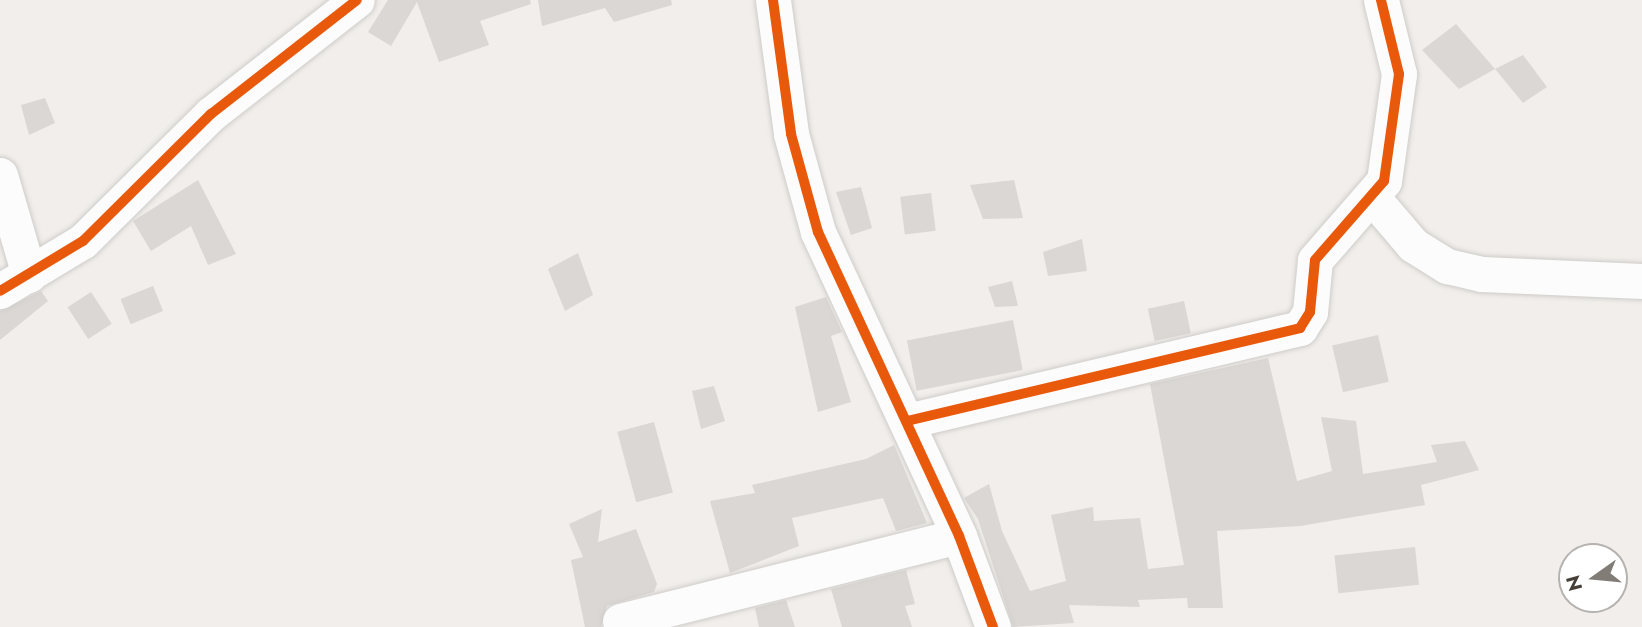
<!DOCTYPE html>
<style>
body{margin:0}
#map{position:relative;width:1642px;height:627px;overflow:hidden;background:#f1eeeb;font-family:Jost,sans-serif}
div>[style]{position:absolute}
.building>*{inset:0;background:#dad7d4;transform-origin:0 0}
.roads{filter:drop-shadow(0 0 2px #ceccc9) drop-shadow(0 0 2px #ceccc9)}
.minor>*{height:35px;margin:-17.5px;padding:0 17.5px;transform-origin:17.5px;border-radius:17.5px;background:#fdfcfc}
.cycleway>*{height:10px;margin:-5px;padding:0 5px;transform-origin:5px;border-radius:5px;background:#e8590c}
span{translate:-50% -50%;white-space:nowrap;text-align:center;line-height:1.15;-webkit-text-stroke:5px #fff;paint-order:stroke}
.north{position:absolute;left:1558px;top:543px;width:70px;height:70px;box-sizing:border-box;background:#fff;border:2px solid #b5b2af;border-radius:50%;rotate:255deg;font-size:19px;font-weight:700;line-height:28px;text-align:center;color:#463f38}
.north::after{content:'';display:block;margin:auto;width:24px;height:32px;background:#827c77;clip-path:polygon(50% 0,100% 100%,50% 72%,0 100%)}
</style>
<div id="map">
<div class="building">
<i style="clip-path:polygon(388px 0,530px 0,531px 4px,480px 21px,489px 45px,439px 62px,417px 2px,391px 46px,368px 32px)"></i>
<i style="clip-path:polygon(538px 0,671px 0,672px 5px,614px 22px,605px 8px,542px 26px)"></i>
<i style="clip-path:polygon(1456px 24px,1495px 69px,1459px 89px,1422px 50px)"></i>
<i style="clip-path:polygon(1523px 55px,1547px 87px,1523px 103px,1495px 69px)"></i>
<i style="clip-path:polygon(45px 98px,55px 123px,29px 135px,21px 105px)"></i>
<i style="clip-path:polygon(198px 180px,236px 254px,208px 265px,191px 226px,151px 251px,133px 221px)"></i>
<i style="clip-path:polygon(1014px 180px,1023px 218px,983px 219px,970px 185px)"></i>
<i style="clip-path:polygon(861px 187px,872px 228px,851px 235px,836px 192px)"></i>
<i style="left:931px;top:193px;width:38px;height:31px;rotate:83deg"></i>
<i style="clip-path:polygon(1082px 239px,1087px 271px,1048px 276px,1043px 252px)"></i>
<i style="clip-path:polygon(578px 253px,593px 295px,565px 311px,548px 269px)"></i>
<i style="clip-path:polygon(1012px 281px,1018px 306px,995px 307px,988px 287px)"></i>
<i style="left:153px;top:286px;width:27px;height:35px;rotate:68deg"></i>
<i style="clip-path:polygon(41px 291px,48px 301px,0 340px,0 311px)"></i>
<i style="left:91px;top:292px;width:38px;height:28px;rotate:57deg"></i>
<i style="clip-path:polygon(826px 297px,842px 332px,831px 336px,851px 402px,818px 412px,795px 307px)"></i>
<i style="left:1184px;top:301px;width:33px;height:37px;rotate:78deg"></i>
<i style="left:1013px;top:320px;width:51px;height:108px;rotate:79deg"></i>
<i style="left:1378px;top:335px;width:48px;height:47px;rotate:77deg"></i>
<i style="clip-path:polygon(1268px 358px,1297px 481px,1332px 471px,1321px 417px,1356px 421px,1363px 474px,1437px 462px,1431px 445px,1465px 441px,1479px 470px,1421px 485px,1425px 505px,1300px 526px,1217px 531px,1223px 608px,1188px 608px,1187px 598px,1138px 600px,1140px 607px,1069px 605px,1074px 623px,1013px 627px,978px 519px,964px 498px,989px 484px,1002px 531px,1030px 591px,1066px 581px,1051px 515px,1093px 507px,1094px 521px,1140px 518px,1148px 569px,1184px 565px,1150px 384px)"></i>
<i style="clip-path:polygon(714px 386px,725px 421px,701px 429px,692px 391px)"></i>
<i style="left:654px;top:422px;width:73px;height:38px;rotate:75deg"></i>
<i style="clip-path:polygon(894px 445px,927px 523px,896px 531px,883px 498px,792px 518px,799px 546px,730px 573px,710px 501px,755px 493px,752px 485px,866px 459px)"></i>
<i style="clip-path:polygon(602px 509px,598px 542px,636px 529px,657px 584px,654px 592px,607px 606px,601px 627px,585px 627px,571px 560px,583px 557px,569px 524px)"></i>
<i style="left:1415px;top:547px;width:38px;height:81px;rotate:84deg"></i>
<i style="clip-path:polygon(906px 570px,915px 604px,905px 606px,912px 627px,842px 627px,831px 589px)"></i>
<i style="clip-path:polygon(786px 600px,795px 627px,759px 627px,755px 608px)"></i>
</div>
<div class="roads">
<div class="minor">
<i style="left:773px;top:0;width:135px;rotate:82.3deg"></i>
<i style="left:791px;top:134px;width:102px;rotate:74.6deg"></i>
<i style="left:818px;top:232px;width:335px;rotate:65.1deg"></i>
<i style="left:959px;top:536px;width:97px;rotate:69.5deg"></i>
<i style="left:0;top:175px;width:104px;rotate:73.8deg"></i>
<i style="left:1373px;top:198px;width:62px;rotate:49.6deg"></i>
<i style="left:1413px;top:245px;width:40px;rotate:32deg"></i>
<i style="left:1447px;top:266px;width:36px;rotate:13deg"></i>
<i style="left:1482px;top:274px;width:160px;rotate:2.5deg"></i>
<i style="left:0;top:291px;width:97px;rotate:-31.1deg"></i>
<i style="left:83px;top:241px;width:180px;rotate:-44.8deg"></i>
<i style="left:211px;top:114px;width:185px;rotate:-38deg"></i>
<i style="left:907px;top:421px;width:404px;rotate:-13.3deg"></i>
<i style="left:1300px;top:328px;width:19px;rotate:-58deg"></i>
<i style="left:1310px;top:312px;width:52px;rotate:-84.5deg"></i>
<i style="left:1315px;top:260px;width:105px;rotate:-48.9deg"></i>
<i style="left:1384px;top:181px;width:108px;rotate:-82deg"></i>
<i style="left:1399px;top:74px;width:76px;rotate:-103.7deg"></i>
<i style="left:620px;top:621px;width:349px;rotate:-14.1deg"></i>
</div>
</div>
<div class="cycleway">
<i style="left:773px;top:0;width:135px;rotate:82.3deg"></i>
<i style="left:791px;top:134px;width:102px;rotate:74.6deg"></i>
<i style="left:818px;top:232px;width:335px;rotate:65.1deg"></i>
<i style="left:959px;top:536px;width:97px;rotate:69.5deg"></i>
<i style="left:0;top:291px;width:97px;rotate:-31.1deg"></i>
<i style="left:83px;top:241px;width:180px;rotate:-44.8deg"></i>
<i style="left:211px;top:114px;width:185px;rotate:-38deg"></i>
<i style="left:907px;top:421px;width:404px;rotate:-13.3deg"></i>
<i style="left:1300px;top:328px;width:19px;rotate:-58deg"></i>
<i style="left:1310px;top:312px;width:52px;rotate:-84.5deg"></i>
<i style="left:1315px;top:260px;width:105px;rotate:-48.9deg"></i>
<i style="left:1384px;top:181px;width:108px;rotate:-82deg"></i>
<i style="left:1399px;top:74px;width:76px;rotate:-103.7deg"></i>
</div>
<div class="north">N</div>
</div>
